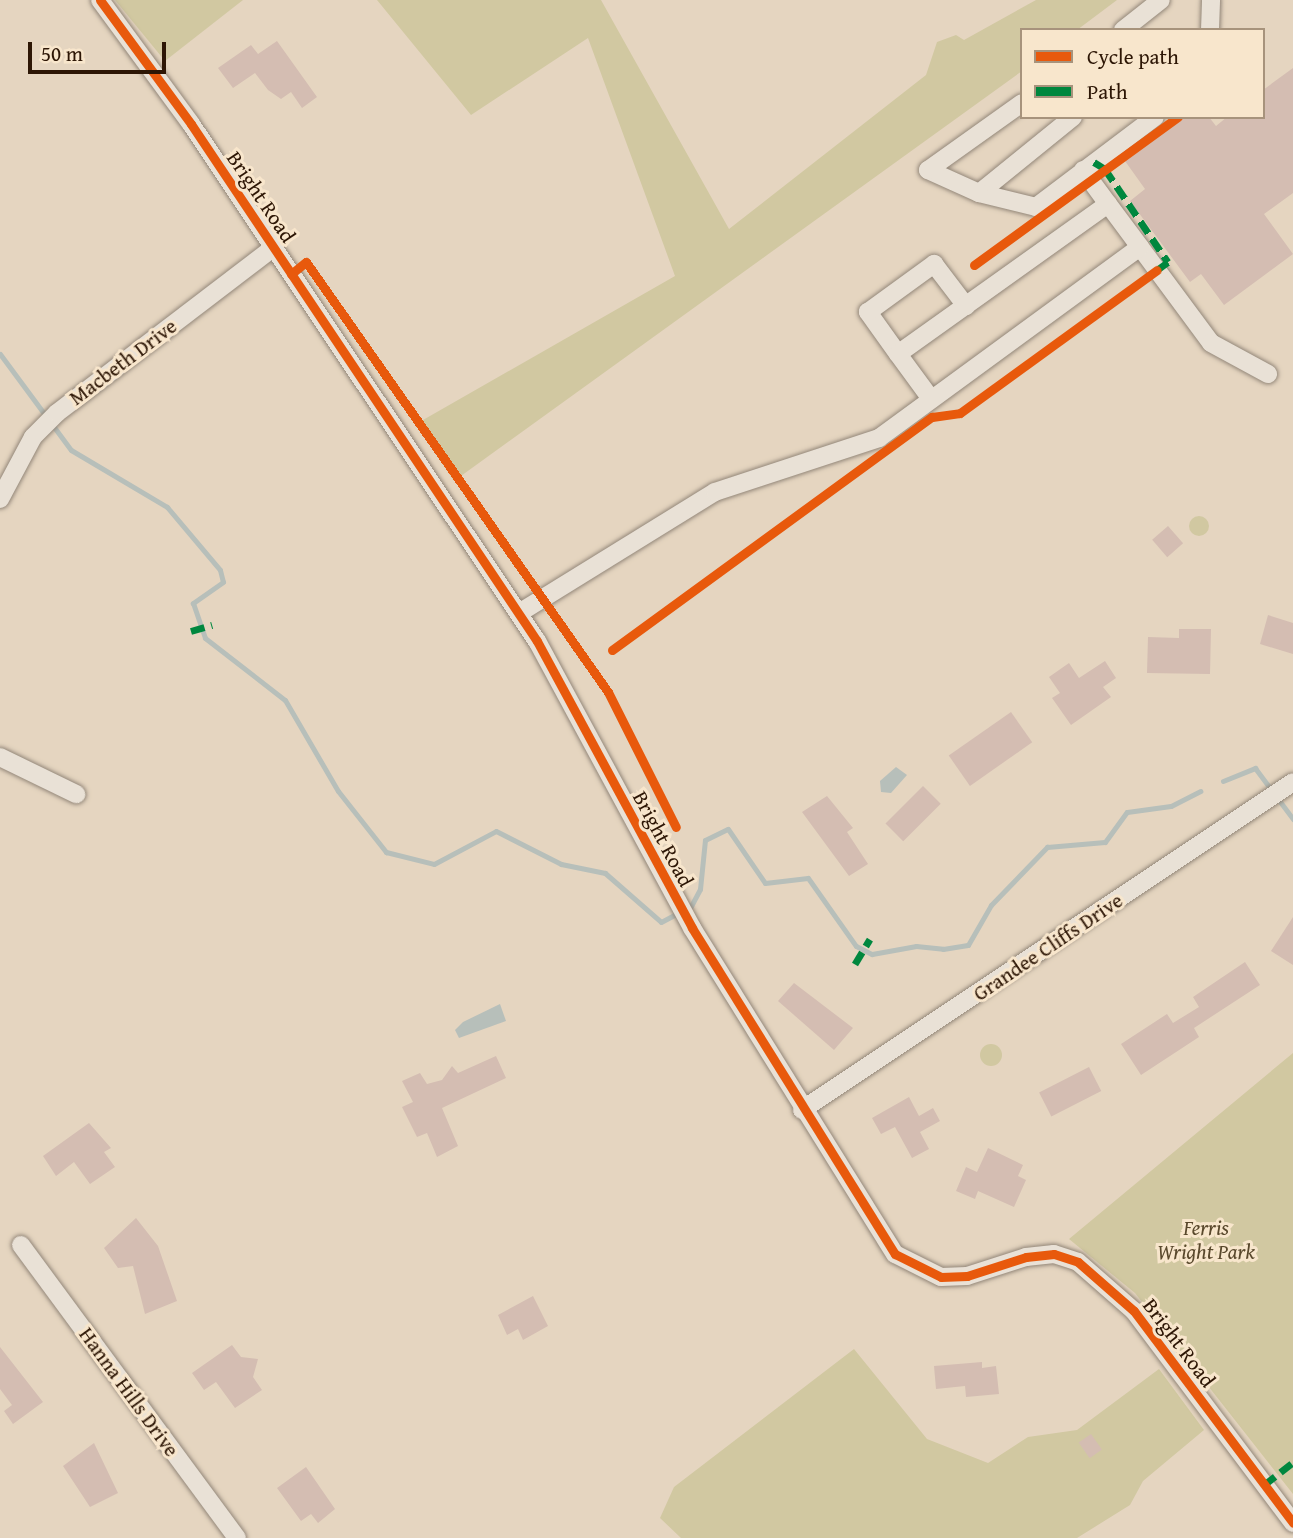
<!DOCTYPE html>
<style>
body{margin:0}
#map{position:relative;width:1293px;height:1538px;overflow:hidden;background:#e5d5c0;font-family:"Gentium Book Plus",serif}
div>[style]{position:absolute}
.green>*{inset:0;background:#d1c8a1}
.round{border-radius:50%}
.water>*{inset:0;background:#b7bfba}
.stream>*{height:5px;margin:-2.5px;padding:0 2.5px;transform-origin:2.5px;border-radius:2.5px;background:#b7bfba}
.building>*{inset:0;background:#d4bdb2;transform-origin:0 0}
.roads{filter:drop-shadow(0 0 2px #938779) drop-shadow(0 0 2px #938779)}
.minor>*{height:18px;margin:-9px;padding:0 9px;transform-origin:9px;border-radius:9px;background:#e9e1d6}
.quiet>*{height:7px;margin-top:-3.5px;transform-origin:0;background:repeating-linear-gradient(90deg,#00873e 0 14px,transparent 0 21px)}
.cycleway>*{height:9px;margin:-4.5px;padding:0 4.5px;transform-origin:4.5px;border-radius:4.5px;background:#e8590c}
span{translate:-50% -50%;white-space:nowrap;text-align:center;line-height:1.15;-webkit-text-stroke:6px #f8e6cc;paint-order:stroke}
.street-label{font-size:21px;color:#2d1605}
.park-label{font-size:21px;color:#59482c;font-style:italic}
.legend{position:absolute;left:1020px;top:28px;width:245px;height:91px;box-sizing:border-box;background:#f8e6cc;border:2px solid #a7937c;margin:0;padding:9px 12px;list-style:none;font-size:21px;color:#2d1605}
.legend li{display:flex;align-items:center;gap:14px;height:35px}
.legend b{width:35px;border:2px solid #a7937c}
.scale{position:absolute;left:28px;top:42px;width:138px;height:32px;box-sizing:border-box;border:4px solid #2d1605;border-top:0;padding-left:9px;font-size:21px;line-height:24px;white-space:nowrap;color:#2d1605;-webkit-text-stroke:5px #f8e6cc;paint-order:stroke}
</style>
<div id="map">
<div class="green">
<i style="clip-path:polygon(115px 0,243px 0,165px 61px)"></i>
<i style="clip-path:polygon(377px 0,601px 0,729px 229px,926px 75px,937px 42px,956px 35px,964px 40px,1036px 0,1117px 0,1077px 30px,1022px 30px,1022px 71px,454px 481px,416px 424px,675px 276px,588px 38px,471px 115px)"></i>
<i class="round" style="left:1189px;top:516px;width:20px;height:20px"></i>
<i class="round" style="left:980px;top:1044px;width:22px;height:22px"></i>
<i style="clip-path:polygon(1293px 1053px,1293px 1494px,1135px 1293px,1069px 1239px)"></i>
<i style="clip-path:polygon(854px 1349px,927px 1439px,988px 1463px,1028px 1437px,1077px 1430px,1159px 1369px,1204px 1430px,1143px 1481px,1130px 1505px,1077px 1538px,681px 1538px,660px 1518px,674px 1487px)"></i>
</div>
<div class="water">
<i style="clip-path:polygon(896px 767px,907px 775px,891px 793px,881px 792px,880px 781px)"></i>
<i style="clip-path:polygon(500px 1004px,506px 1021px,459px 1038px,455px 1030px,463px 1022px)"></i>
</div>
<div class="stream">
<i style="left:0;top:354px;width:119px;rotate:53.5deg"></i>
<i style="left:71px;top:450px;width:112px;rotate:30.7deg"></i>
<i style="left:167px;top:507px;width:82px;rotate:49.9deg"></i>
<i style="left:220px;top:570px;width:12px;rotate:76deg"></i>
<i style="left:223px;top:582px;width:37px;rotate:145deg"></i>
<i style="left:193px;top:603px;width:37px;rotate:71deg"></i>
<i style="left:205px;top:638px;width:101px;rotate:37.8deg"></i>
<i style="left:285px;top:700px;width:105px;rotate:59.8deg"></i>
<i style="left:338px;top:791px;width:78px;rotate:51.8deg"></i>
<i style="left:386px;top:852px;width:49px;rotate:14deg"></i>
<i style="left:434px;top:864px;width:70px;rotate:-28deg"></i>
<i style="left:496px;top:831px;width:73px;rotate:26.9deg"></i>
<i style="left:561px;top:864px;width:45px;rotate:11.6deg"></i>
<i style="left:605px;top:873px;width:74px;rotate:41.2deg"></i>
<i style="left:661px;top:922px;width:34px;rotate:-28deg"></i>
<i style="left:691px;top:906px;width:19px;rotate:-62deg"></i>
<i style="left:700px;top:889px;width:49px;rotate:-84.2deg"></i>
<i style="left:705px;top:840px;width:25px;rotate:-26deg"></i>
<i style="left:728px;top:829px;width:65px;rotate:55.6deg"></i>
<i style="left:765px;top:883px;width:43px;rotate:-6.6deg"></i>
<i style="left:808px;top:878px;width:83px;rotate:54.8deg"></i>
<i style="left:856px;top:946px;width:18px;rotate:27deg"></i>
<i style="left:872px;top:954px;width:45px;rotate:-10.3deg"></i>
<i style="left:916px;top:946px;width:27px;rotate:6deg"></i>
<i style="left:943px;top:949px;width:25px;rotate:-9deg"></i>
<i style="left:968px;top:945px;width:46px;rotate:-60.1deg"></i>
<i style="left:991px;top:905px;width:81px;rotate:-46deg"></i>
<i style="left:1047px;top:847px;width:58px;rotate:-4.9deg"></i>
<i style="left:1105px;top:842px;width:37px;rotate:-54deg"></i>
<i style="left:1127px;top:812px;width:44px;rotate:-7.8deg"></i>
<i style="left:1171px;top:806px;width:33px;rotate:-27deg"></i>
<i style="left:1223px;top:781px;width:35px;rotate:-22deg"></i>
<i style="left:1255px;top:768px;width:64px;rotate:53.3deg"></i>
</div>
<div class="building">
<i style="clip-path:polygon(277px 41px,317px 97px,302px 108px,291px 92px,281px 99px,268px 90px,255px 73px,233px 88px,218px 68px,251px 45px,258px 54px)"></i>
<i style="clip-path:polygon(1293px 68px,1293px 193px,1264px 214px,1293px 254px,1224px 305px,1201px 274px,1190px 282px,1130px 201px,1145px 189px,1125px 161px,1183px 117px,1209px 117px,1216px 126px,1227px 117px,1263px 117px,1263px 90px)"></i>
<i style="left:1168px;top:526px;width:23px;height:21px;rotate:49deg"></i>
<i style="clip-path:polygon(1268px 615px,1293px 623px,1293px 654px,1260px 644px)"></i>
<i style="clip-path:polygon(1179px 629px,1211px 629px,1210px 674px,1147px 673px,1148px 637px,1179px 638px)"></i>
<i style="clip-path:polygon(1105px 661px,1116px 678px,1103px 687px,1111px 697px,1071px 725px,1052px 698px,1060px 693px,1049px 677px,1069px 663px,1079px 678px)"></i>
<i style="left:1011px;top:712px;width:37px;height:76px;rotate:55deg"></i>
<i style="left:923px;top:786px;width:25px;height:53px;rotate:45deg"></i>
<i style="clip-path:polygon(827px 796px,853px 828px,847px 832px,868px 864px,849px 876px,802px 812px)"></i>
<i style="clip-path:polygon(1293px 917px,1293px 965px,1271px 951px)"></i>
<i style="clip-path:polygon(1245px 962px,1260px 985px,1194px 1028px,1199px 1037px,1141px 1075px,1121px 1044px,1167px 1014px,1173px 1023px,1199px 1007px,1193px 997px)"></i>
<i style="clip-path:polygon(794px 983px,853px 1028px,834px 1050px,778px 1001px)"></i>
<i style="clip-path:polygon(496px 1056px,506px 1078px,442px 1108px,458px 1146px,437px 1157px,427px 1133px,417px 1137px,402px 1107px,413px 1102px,402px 1081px,420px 1073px,427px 1084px,442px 1080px,452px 1066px,458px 1073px)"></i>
<i style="left:1089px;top:1067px;width:27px;height:56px;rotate:63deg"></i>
<i style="clip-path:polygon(909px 1097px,919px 1116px,933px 1108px,940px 1121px,920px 1132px,929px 1149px,912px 1158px,895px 1127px,881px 1134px,872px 1118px)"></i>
<i style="clip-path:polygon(89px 1123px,111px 1148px,104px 1152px,115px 1167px,90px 1184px,74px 1162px,56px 1176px,43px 1156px)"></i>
<i style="clip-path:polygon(988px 1148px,1023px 1165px,1018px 1176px,1026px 1180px,1014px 1207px,978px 1191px,975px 1199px,956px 1191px,966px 1167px,977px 1172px)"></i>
<i style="clip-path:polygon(136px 1218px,158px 1246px,177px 1301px,145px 1314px,133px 1266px,118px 1268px,104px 1248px)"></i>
<i style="clip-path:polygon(533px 1296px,548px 1326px,523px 1340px,518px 1329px,507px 1335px,498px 1315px)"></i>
<i style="clip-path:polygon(232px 1345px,241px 1357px,258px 1359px,253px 1377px,262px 1390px,235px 1408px,216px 1382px,204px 1390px,192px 1373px)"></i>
<i style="clip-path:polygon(0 1347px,43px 1402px,13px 1424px,4px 1411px,12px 1405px,0 1389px)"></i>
<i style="clip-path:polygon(982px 1362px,982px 1368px,996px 1366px,999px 1394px,966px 1397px,965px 1386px,936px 1389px,934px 1366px)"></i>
<i style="left:1091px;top:1434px;width:19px;height:15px;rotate:55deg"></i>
<i style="clip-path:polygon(94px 1443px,118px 1493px,90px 1507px,63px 1466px)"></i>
<i style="clip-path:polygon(306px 1467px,335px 1509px,318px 1523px,311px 1514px,301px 1521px,277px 1488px)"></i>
</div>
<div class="roads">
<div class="minor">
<i style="left:100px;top:0;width:154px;rotate:53.7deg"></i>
<i style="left:191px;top:124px;width:622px;rotate:56.21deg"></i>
<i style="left:537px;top:641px;width:326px;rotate:61.6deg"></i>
<i style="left:692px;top:928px;width:384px;rotate:58.1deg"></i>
<i style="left:895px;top:1254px;width:51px;rotate:26.6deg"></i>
<i style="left:941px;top:1277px;width:26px;rotate:-2deg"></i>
<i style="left:967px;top:1276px;width:62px;rotate:-17.9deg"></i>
<i style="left:1026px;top:1257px;width:28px;rotate:-6deg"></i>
<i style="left:1054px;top:1254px;width:25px;rotate:18deg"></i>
<i style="left:1078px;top:1262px;width:74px;rotate:41.2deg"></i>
<i style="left:1134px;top:1311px;width:265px;rotate:53.1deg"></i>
<i style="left:1123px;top:30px;width:48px;rotate:-38.3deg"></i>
<i style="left:1210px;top:30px;width:30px;rotate:-88deg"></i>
<i style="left:1073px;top:117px;width:121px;rotate:141deg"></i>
<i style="left:979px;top:193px;width:59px;rotate:13.8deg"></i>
<i style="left:1036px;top:207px;width:149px;rotate:-37.1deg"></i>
<i style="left:1083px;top:170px;width:42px;rotate:53.7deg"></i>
<i style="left:979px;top:193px;width:56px;rotate:-155.7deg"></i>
<i style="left:928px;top:170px;width:115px;rotate:-35.5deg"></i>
<i style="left:1140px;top:247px;width:119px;rotate:53.5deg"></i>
<i style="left:1211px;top:343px;width:65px;rotate:28.5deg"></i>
<i style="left:898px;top:354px;width:52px;rotate:-125.5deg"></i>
<i style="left:868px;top:312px;width:82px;rotate:-36deg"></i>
<i style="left:934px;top:264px;width:53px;rotate:52.7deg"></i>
<i style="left:0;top:499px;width:70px;rotate:-62deg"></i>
<i style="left:33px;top:437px;width:34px;rotate:-45deg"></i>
<i style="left:57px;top:413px;width:272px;rotate:-37.4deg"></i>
<i style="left:519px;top:613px;width:230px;rotate:-31.7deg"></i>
<i style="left:715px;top:492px;width:173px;rotate:-18.2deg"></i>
<i style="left:879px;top:438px;width:323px;rotate:-36.2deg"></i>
<i style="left:1140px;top:247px;width:54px;rotate:-126.7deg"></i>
<i style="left:1108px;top:204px;width:258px;rotate:144.5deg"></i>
<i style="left:898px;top:354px;width:56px;rotate:53.7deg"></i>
<i style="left:0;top:757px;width:85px;rotate:26deg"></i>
<i style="left:802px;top:1110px;width:590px;rotate:-33.74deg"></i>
<i style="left:21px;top:1245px;width:364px;rotate:53.6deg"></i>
</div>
</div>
<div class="quiet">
<i style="left:1094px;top:162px;width:13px;rotate:32deg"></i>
<i style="left:1105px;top:169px;width:112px;rotate:55.9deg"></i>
<i style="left:1168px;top:262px;width:14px;rotate:144deg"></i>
<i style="left:191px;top:631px;width:22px;rotate:-16deg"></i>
<i style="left:855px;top:964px;width:29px;rotate:-59deg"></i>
<i style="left:1264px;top:1485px;width:37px;rotate:-38deg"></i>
</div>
<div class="cycleway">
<i style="left:100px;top:0;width:154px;rotate:53.7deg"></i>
<i style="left:191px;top:124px;width:622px;rotate:56.21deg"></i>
<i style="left:537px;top:641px;width:326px;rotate:61.6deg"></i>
<i style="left:692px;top:928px;width:384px;rotate:58.1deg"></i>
<i style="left:895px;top:1254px;width:51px;rotate:26.6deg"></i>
<i style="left:941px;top:1277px;width:26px;rotate:-2deg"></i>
<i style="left:967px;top:1276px;width:62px;rotate:-17.9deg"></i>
<i style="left:1026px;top:1257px;width:28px;rotate:-6deg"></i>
<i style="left:1054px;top:1254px;width:25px;rotate:18deg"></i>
<i style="left:1078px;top:1262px;width:74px;rotate:41.2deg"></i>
<i style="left:1134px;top:1311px;width:265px;rotate:53.1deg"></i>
<i style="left:974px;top:265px;width:252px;rotate:-36deg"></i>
<i style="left:291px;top:274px;width:19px;rotate:-39deg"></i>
<i style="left:306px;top:262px;width:525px;rotate:54.92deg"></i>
<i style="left:608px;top:692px;width:151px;rotate:63.3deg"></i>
<i style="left:612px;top:650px;width:396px;rotate:-36.1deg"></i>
<i style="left:932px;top:417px;width:28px;rotate:-8deg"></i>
<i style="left:960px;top:413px;width:243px;rotate:-36deg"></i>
</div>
<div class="street-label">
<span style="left:261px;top:197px;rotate:56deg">Bright Road</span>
<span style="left:123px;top:362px;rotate:-37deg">Macbeth Drive</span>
<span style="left:663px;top:839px;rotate:62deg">Bright Road</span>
<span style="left:1048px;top:947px;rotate:-34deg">Grandee Cliffs Drive</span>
<span style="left:1179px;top:1343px;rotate:53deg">Bright Road</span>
<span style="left:129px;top:1392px;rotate:54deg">Hanna Hills Drive</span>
</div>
<div class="park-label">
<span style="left:1206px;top:1240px">Ferris<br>Wright Park</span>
</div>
<ul class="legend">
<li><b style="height:9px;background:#e8590c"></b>Cycle path</li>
<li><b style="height:9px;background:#00873e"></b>Path</li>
</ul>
<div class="scale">50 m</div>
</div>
